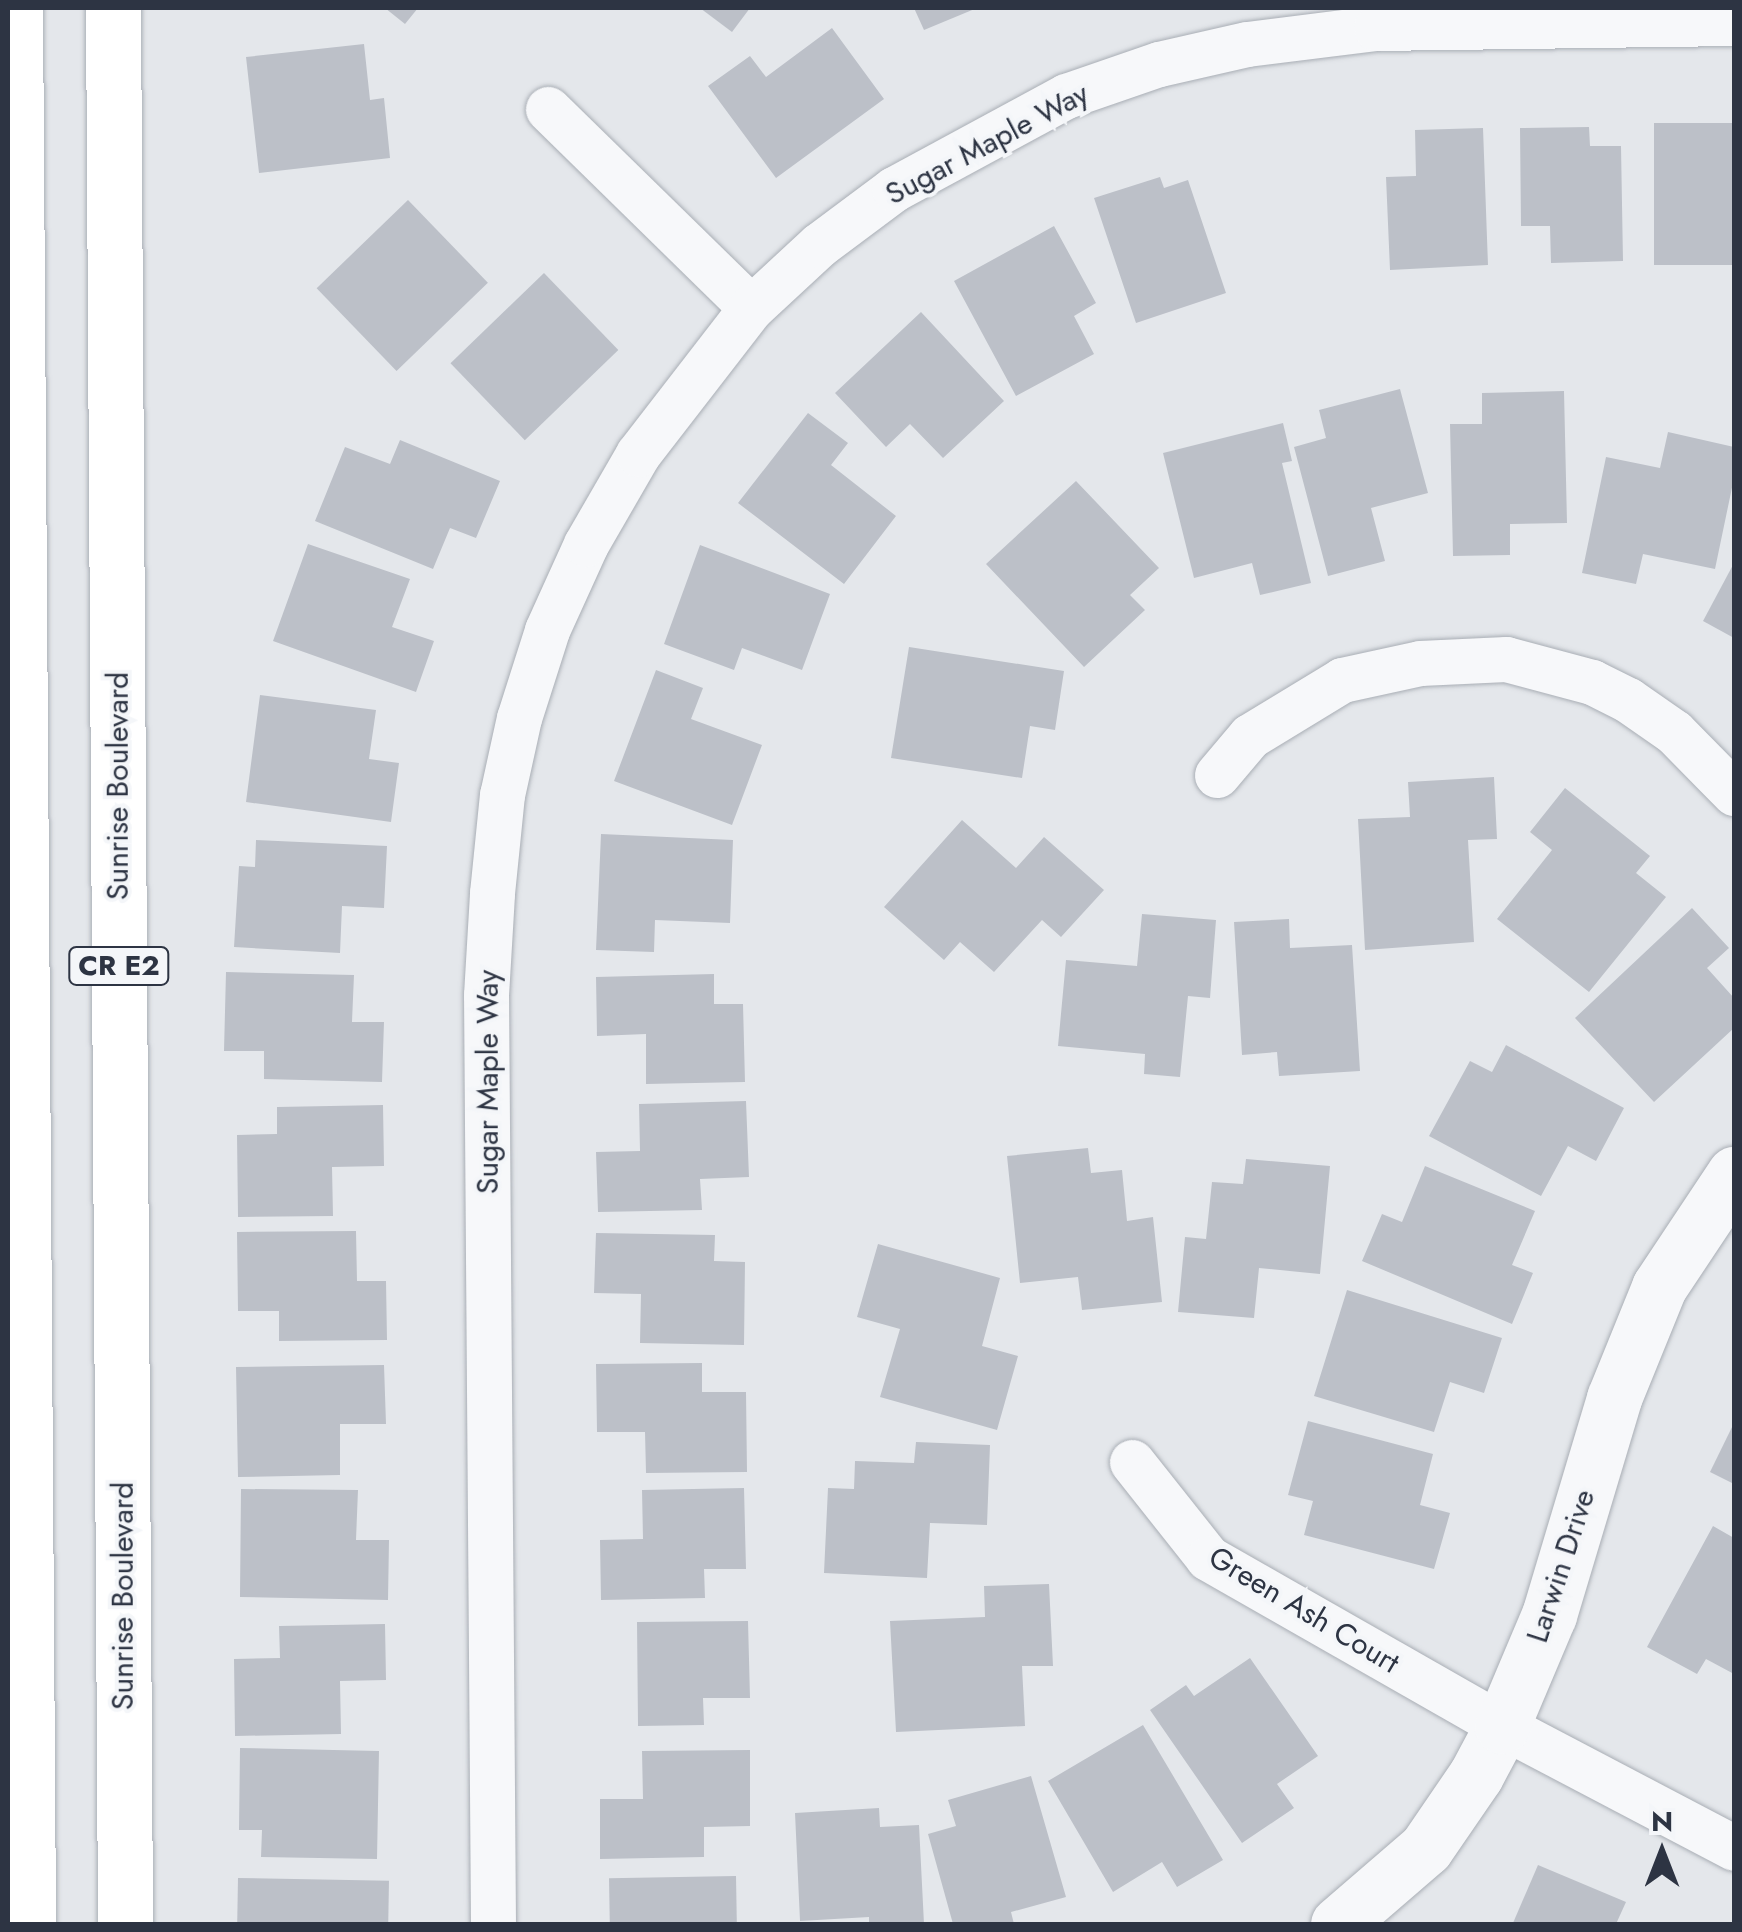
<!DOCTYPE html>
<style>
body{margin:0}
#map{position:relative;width:1742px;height:1932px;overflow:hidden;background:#e4e7eb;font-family:Jost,sans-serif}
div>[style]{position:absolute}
.building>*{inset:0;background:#bcc0c8;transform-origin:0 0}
.roads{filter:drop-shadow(0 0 2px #a9aeb5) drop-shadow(0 0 2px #a9aeb5)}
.minor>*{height:45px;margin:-22.5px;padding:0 22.5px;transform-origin:22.5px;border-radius:22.5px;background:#f7f8fa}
.tertiary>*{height:55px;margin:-27.5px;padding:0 27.5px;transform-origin:27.5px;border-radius:27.5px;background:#f7f8fa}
.primary>*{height:55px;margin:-27.5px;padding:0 27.5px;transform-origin:27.5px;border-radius:27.5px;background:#fff}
span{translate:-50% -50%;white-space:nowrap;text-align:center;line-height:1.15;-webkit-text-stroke:8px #f4f6f9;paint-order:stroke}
.shield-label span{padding:2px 8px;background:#f4f6f9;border:2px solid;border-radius:8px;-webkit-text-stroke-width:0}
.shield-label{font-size:28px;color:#2d3443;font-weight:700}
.street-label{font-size:30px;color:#2d3443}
.frame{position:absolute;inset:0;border:10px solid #2d3443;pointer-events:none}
.north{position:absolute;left:1612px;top:1802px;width:100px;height:100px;-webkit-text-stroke:8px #f4f6f9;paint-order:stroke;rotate:0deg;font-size:28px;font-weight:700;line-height:40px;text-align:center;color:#2d3443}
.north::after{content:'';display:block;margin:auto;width:35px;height:45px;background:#2d3443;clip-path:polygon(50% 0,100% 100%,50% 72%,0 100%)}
</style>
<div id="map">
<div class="building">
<i style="clip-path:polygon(385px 8px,418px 8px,405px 24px)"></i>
<i style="clip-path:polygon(700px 8px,750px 8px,732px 32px)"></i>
<i style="clip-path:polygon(914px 8px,977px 8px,924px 30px)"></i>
<i style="clip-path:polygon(832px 28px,884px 99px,776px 178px,708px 86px,750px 56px,766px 77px)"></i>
<i style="clip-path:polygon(364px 44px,370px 100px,384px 98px,390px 158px,259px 173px,246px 57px)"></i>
<i style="left:1734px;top:123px;width:142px;height:80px;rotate:90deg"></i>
<i style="clip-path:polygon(1589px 127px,1590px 146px,1621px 146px,1623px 261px,1551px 263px,1550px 226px,1521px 226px,1520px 128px)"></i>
<i style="clip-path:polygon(1483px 128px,1488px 265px,1390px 270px,1386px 177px,1416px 176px,1415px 130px)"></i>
<i style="clip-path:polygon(1160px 177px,1164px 188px,1188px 180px,1226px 293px,1136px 323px,1094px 198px)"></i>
<i style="left:408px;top:200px;width:115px;height:127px;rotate:46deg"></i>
<i style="clip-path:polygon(1054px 226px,1096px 303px,1074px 316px,1094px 354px,1016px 396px,954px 281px)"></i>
<i style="left:544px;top:273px;width:107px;height:130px;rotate:46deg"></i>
<i style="clip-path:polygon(921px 312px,1004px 401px,943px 458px,910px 424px,886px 447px,835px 393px)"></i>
<i style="clip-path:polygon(1400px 389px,1428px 493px,1371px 508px,1385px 561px,1328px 576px,1294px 447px,1326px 438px,1319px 410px)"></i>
<i style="clip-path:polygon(1564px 391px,1567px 523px,1510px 524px,1510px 555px,1453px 556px,1450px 424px,1482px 424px,1482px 393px)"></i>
<i style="clip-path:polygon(808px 413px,848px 443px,831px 465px,896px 516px,844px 584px,738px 503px)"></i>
<i style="clip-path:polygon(1283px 423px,1292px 461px,1282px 463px,1311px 583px,1260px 595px,1252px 563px,1194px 578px,1163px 453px)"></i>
<i style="clip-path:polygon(1668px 432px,1734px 447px,1734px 478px,1715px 569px,1643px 554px,1636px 584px,1582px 573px,1606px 457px,1660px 468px)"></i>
<i style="clip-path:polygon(400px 440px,500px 481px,476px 538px,450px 528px,433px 569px,315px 521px,345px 447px,390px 464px)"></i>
<i style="clip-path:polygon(1076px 481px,1159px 568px,1130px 595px,1145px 610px,1084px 667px,986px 564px)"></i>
<i style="clip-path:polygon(308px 544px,410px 579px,392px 627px,434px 641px,416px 692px,273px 641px)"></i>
<i style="clip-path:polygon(700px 545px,830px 594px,802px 670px,742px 648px,734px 670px,664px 644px)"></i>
<i style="clip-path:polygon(1734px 563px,1734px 638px,1703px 621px)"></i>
<i style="clip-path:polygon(909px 647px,1064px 671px,1055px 730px,1030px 726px,1022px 778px,891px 758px)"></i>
<i style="clip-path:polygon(656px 670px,703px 688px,691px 719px,762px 745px,732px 825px,614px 781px)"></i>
<i style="clip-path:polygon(260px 695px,376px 710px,369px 759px,399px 763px,391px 822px,246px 802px)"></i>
<i style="clip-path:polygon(1494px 777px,1497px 839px,1468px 840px,1474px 942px,1365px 950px,1358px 819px,1410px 817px,1408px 782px)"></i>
<i style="clip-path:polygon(1565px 788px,1650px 856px,1636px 873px,1666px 897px,1589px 992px,1497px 919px,1552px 850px,1530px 832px)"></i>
<i style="clip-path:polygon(962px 820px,1016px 868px,1044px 837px,1104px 890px,1061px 937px,1042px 920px,994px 972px,960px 942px,944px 960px,884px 907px)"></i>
<i style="clip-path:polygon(601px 834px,733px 840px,730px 923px,655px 920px,654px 952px,596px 950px)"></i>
<i style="clip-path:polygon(256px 840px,387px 846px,384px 908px,342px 906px,340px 953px,234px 947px,239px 866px,255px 867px)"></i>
<i style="clip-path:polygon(1692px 908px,1729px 948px,1707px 968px,1734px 998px,1734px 1028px,1654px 1102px,1575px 1018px)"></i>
<i style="clip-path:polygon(1142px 914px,1216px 920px,1210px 998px,1188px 996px,1180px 1077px,1144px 1074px,1145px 1054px,1058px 1046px,1066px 960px,1137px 966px)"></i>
<i style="clip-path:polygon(1289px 919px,1290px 948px,1352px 945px,1360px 1071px,1279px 1076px,1277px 1052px,1242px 1055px,1234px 922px)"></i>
<i style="clip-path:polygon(226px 972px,354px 975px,352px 1022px,384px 1022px,382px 1082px,264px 1079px,264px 1051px,224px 1051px)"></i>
<i style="clip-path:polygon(714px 974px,714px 1004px,743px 1004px,745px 1082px,646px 1084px,646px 1034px,597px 1036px,596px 977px)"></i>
<i style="clip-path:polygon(1506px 1045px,1624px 1108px,1596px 1161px,1568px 1146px,1541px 1196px,1429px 1136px,1470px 1061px,1492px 1072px)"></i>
<i style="clip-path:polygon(746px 1101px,749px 1177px,700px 1179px,702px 1210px,598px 1212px,596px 1152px,640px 1151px,639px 1104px)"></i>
<i style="clip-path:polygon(383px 1105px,384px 1166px,332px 1167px,333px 1216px,238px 1217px,237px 1135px,277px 1134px,277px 1107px)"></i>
<i style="clip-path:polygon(1088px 1148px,1091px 1173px,1122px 1170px,1127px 1221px,1153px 1217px,1162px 1302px,1082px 1310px,1078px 1277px,1020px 1283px,1007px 1156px)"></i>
<i style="clip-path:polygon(1246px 1159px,1330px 1166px,1320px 1274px,1259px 1268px,1254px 1318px,1178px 1312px,1185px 1237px,1206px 1239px,1212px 1182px,1243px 1184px)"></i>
<i style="clip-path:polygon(1425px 1166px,1535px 1211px,1512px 1265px,1533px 1273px,1512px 1324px,1362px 1261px,1382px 1214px,1402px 1222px)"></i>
<i style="clip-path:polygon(356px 1231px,357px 1281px,386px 1281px,387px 1340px,279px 1341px,279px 1311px,238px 1311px,237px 1232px)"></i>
<i style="clip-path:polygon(596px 1233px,715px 1235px,714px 1261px,745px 1262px,744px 1345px,640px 1343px,641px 1294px,594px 1293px)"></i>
<i style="clip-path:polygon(878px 1244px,1000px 1278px,982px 1346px,1018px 1356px,997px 1430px,880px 1397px,900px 1329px,857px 1317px)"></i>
<i style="clip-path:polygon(1347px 1290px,1502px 1338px,1484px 1393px,1450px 1382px,1434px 1432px,1314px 1396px)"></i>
<i style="clip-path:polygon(702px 1363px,702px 1392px,746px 1392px,747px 1472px,646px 1473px,645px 1432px,597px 1432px,596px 1364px)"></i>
<i style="clip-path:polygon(384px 1365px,386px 1424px,340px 1424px,340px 1475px,238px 1477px,236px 1367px)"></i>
<i style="clip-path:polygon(1308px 1421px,1433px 1454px,1420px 1505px,1450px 1513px,1434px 1569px,1304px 1535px,1313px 1501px,1288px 1495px)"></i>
<i style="clip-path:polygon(1734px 1423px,1734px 1484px,1710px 1472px)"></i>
<i style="clip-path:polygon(916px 1442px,990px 1445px,987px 1525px,930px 1523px,927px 1578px,824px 1573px,828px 1488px,854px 1489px,855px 1461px,914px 1463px)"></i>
<i style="clip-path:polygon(744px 1488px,746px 1569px,704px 1569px,705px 1598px,601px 1600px,600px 1540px,643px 1539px,642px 1490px)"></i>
<i style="clip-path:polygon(241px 1489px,358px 1490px,356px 1540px,389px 1540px,388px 1600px,240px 1597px)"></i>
<i style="clip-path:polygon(1713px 1526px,1734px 1538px,1734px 1674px,1706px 1659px,1697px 1674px,1647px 1647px)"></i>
<i style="clip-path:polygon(1049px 1584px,1053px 1666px,1022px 1666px,1025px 1726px,896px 1732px,890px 1621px,985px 1617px,984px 1586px)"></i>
<i style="clip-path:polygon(748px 1621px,750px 1698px,703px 1698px,704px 1725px,638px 1726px,637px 1622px)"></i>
<i style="clip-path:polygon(385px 1624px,386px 1680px,340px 1681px,341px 1734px,235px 1736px,234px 1659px,280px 1658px,279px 1626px)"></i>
<i style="clip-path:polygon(1250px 1658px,1318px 1756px,1277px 1784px,1294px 1808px,1242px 1843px,1150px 1710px,1186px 1685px,1194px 1696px)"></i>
<i style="clip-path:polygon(1143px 1725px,1223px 1860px,1177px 1887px,1162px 1862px,1113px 1892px,1048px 1781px)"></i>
<i style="clip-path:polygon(240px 1748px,379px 1751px,377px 1859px,261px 1857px,262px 1830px,239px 1830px)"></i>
<i style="clip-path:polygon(750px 1750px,750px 1826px,704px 1827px,704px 1857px,600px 1859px,600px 1799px,643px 1799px,642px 1751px)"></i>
<i style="clip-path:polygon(1031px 1776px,1066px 1897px,1011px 1912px,1014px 1924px,953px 1924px,928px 1834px,956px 1826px,948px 1800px)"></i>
<i style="clip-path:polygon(879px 1808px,880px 1827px,919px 1825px,924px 1924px,869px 1924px,869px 1917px,800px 1921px,795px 1813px)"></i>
<i style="clip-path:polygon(1538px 1865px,1626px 1902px,1616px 1924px,1513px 1923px)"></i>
<i style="left:736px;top:1876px;width:48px;height:127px;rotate:89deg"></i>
<i style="left:238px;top:1878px;width:151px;height:46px;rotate:1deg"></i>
</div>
<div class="roads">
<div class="minor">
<i style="left:548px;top:109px;width:284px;rotate:44.4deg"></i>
<i style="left:1217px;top:775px;width:51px;rotate:-49.8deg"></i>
<i style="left:1250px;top:736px;width:108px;rotate:-31.3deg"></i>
<i style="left:1342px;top:680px;width:80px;rotate:-12.3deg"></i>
<i style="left:1420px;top:663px;width:86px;rotate:-2.7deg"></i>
<i style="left:1506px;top:659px;width:89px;rotate:15deg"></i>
<i style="left:1592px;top:682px;width:40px;rotate:26.6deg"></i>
<i style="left:1628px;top:700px;width:56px;rotate:34.8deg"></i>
<i style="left:1674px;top:732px;width:86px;rotate:45.5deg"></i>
<i style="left:1132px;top:1462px;width:122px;rotate:51.6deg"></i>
<i style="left:1208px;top:1558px;width:339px;rotate:29.7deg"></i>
<i style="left:1502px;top:1726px;width:262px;rotate:27.7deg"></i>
<i style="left:493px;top:1924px;width:929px;rotate:-90.43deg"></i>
<i style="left:486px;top:995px;width:102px;rotate:-86.6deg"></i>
<i style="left:492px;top:893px;width:99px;rotate:-84.2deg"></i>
<i style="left:502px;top:795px;width:79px;rotate:-77.6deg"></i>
<i style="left:519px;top:718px;width:92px;rotate:-72.3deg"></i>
<i style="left:547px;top:630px;width:94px;rotate:-65.6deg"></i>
<i style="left:586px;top:544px;width:104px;rotate:-60deg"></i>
<i style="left:638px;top:454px;width:185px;rotate:-52.3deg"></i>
<i style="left:751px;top:308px;width:93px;rotate:-42.8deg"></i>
<i style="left:819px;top:245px;width:94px;rotate:-36.7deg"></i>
<i style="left:894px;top:189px;width:196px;rotate:-28.4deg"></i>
<i style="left:1066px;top:96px;width:98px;rotate:-19deg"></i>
<i style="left:1159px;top:64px;width:90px;rotate:-12.8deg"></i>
<i style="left:1247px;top:44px;width:130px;rotate:-7.1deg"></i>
<i style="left:1376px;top:28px;width:358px;rotate:-0.8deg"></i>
</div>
<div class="tertiary">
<i style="left:1338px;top:1924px;width:116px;rotate:-40.8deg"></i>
<i style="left:1426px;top:1848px;width:88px;rotate:-55.6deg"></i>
<i style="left:1476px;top:1775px;width:55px;rotate:-62deg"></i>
<i style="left:1502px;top:1726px;width:121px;rotate:-67.1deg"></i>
<i style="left:1549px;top:1615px;width:227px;rotate:-73.3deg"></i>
<i style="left:1614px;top:1398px;width:120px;rotate:-67.9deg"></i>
<i style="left:1659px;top:1287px;width:136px;rotate:-56.4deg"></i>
</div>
<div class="primary">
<i style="left:15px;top:8px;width:1916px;rotate:89.61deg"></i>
<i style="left:113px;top:8px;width:1916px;rotate:89.64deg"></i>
</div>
</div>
<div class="shield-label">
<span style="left:119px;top:966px">CR E2</span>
</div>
<div class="street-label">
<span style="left:987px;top:144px;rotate:-28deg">Sugar Maple Way</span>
<span style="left:118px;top:786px;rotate:-90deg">Sunrise Boulevard</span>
<span style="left:488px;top:1082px;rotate:-90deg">Sugar Maple Way</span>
<span style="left:1561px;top:1566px;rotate:-72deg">Larwin Drive</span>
<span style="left:123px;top:1596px;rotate:-90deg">Sunrise Boulevard</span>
<span style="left:1304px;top:1610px;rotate:31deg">Green Ash Court</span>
</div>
<div class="frame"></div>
<div class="north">N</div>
</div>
